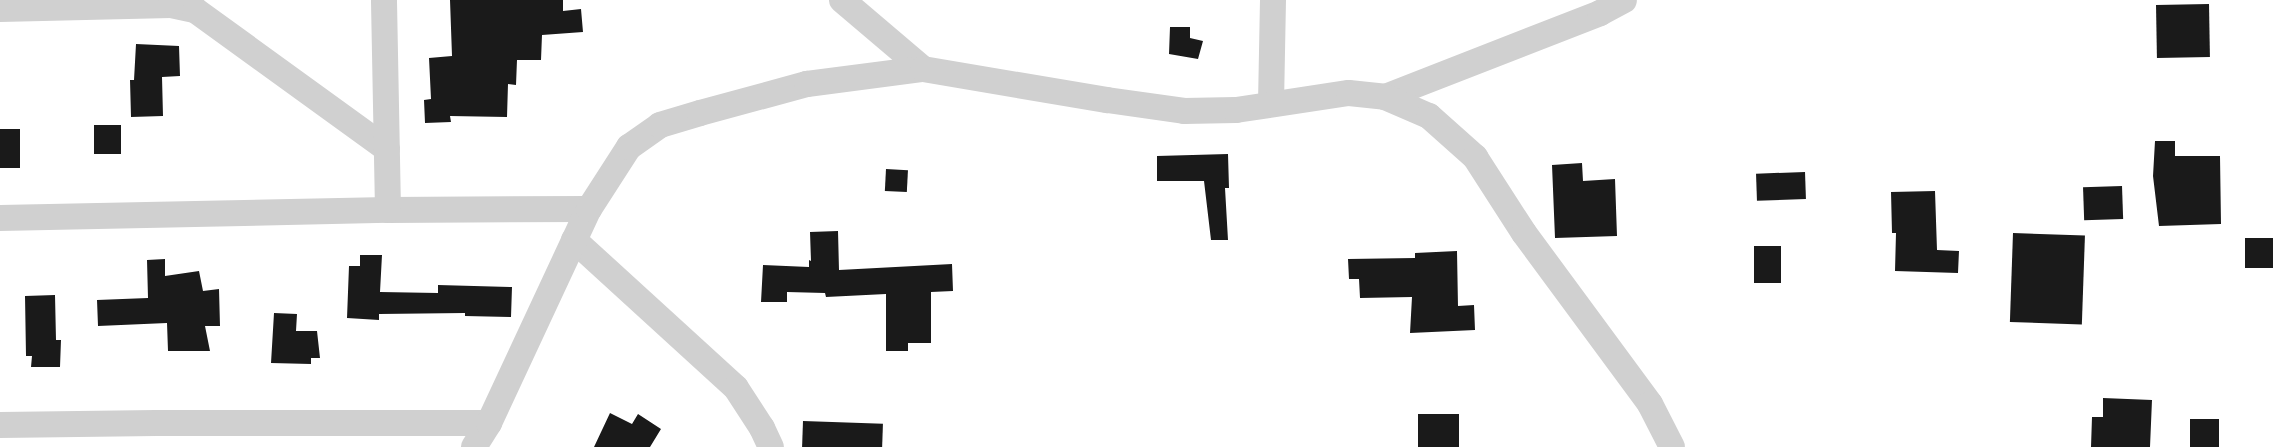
<!DOCTYPE html>
<style>
body{margin:0}
#map{position:relative;width:2273px;height:447px;overflow:hidden;background:#fff;font-family:"Fira Sans",sans-serif}
div>[style]{position:absolute}
.building>*{inset:0;background:#1a1a1a;transform-origin:0 0}
.minor>*{height:26px;margin:-13px;padding:0 13px;transform-origin:13px;border-radius:13px;background:#d0d0d0}
span{translate:-50% -50%;white-space:nowrap;text-align:center;line-height:1.15;-webkit-text-stroke:5px #fff;paint-order:stroke}
</style>
<div id="map">
<div class="building">
<i style="clip-path:polygon(450px 0,563px 0,563px 11px,581px 9px,583px 32px,542px 35px,541px 60px,517px 60px,516px 85px,508px 84px,507px 117px,450px 116px,451px 122px,425px 123px,424px 100px,431px 99px,429px 58px,452px 56px)"></i>
<i style="left:2209px;top:4px;width:53px;height:53px;rotate:89deg"></i>
<i style="clip-path:polygon(1170px 27px,1190px 27px,1190px 38px,1203px 41px,1198px 59px,1169px 54px)"></i>
<i style="clip-path:polygon(136px 44px,179px 46px,180px 76px,162px 77px,163px 116px,131px 117px,130px 80px,134px 80px)"></i>
<i style="left:94px;top:125px;width:27px;height:29px"></i>
<i style="left:0;top:129px;width:20px;height:39px"></i>
<i style="clip-path:polygon(2155px 141px,2175px 141px,2175px 156px,2220px 156px,2221px 224px,2159px 226px,2153px 176px)"></i>
<i style="clip-path:polygon(1228px 154px,1229px 188px,1225px 188px,1228px 240px,1211px 240px,1204px 181px,1157px 181px,1157px 156px)"></i>
<i style="clip-path:polygon(1582px 163px,1583px 181px,1615px 179px,1617px 236px,1555px 238px,1552px 165px)"></i>
<i style="left:886px;top:169px;width:22px;height:22px;rotate:3deg"></i>
<i style="left:1805px;top:172px;width:27px;height:49px;rotate:88deg"></i>
<i style="left:2122px;top:186px;width:33px;height:39px;rotate:88deg"></i>
<i style="clip-path:polygon(1935px 191px,1937px 250px,1959px 251px,1958px 273px,1895px 271px,1896px 233px,1892px 233px,1891px 192px)"></i>
<i style="clip-path:polygon(838px 231px,839px 270px,952px 264px,953px 291px,931px 292px,931px 343px,908px 343px,908px 351px,886px 351px,886px 294px,826px 297px,825px 293px,787px 292px,787px 302px,761px 302px,763px 265px,809px 267px,809px 260px,811px 261px,810px 232px)"></i>
<i style="left:2013px;top:233px;width:72px;height:89px;rotate:2deg"></i>
<i style="left:2273px;top:238px;width:30px;height:28px;rotate:90deg"></i>
<i style="left:1754px;top:246px;width:27px;height:37px"></i>
<i style="clip-path:polygon(1457px 251px,1458px 306px,1474px 305px,1475px 330px,1410px 333px,1412px 297px,1360px 298px,1359px 279px,1349px 279px,1348px 259px,1415px 258px,1415px 253px)"></i>
<i style="clip-path:polygon(360px 255px,382px 255px,380px 292px,438px 293px,438px 285px,512px 287px,511px 317px,465px 316px,465px 313px,379px 314px,379px 320px,347px 318px,349px 266px,360px 266px)"></i>
<i style="clip-path:polygon(165px 259px,165px 276px,199px 271px,203px 291px,219px 289px,220px 326px,205px 326px,210px 351px,168px 351px,167px 323px,98px 326px,97px 300px,148px 298px,147px 260px)"></i>
<i style="clip-path:polygon(55px 295px,56px 340px,61px 340px,60px 367px,31px 367px,32px 356px,26px 356px,25px 296px)"></i>
<i style="clip-path:polygon(274px 313px,297px 314px,296px 331px,317px 331px,320px 358px,311px 358px,311px 364px,271px 363px)"></i>
<i style="clip-path:polygon(2103px 398px,2152px 400px,2150px 447px,2091px 447px,2092px 417px,2103px 417px)"></i>
<i style="clip-path:polygon(610px 413px,632px 424px,638px 414px,661px 429px,650px 447px,594px 447px)"></i>
<i style="left:1418px;top:414px;width:41px;height:33px"></i>
<i style="left:2190px;top:419px;width:29px;height:28px"></i>
<i style="left:803px;top:421px;width:80px;height:26px;rotate:2deg"></i>
</div>
<div class="minor">
<i style="left:842px;top:0;width:106px;rotate:40.4deg"></i>
<i style="left:0;top:9px;width:171px;rotate:-1.3deg"></i>
<i style="left:171px;top:5px;width:25px;rotate:12deg"></i>
<i style="left:195px;top:10px;width:237px;rotate:35.9deg"></i>
<i style="left:1385px;top:97px;width:231px;rotate:-21.3deg"></i>
<i style="left:1600px;top:13px;width:27px;rotate:-28deg"></i>
<i style="left:1271px;top:104px;width:104px;rotate:-88.9deg"></i>
<i style="left:388px;top:210px;width:201px;rotate:-0.3deg"></i>
<i style="left:0;top:218px;width:388px;rotate:-1.2deg"></i>
<i style="left:388px;top:210px;width:210px;rotate:-91.1deg"></i>
<i style="left:574px;top:240px;width:219px;rotate:42.4deg"></i>
<i style="left:736px;top:388px;width:48px;rotate:57deg"></i>
<i style="left:762px;top:428px;width:21px;rotate:65deg"></i>
<i style="left:0;top:425px;width:156px;rotate:-0.7deg"></i>
<i style="left:156px;top:423px;width:333px"></i>
<i style="left:474px;top:447px;width:28px;rotate:-58deg"></i>
<i style="left:489px;top:423px;width:236px;rotate:-65deg"></i>
<i style="left:589px;top:209px;width:74px;rotate:-57.2deg"></i>
<i style="left:629px;top:147px;width:38px;rotate:-35deg"></i>
<i style="left:660px;top:125px;width:42px;rotate:-16.7deg"></i>
<i style="left:700px;top:113px;width:111px;rotate:-15.2deg"></i>
<i style="left:807px;top:84px;width:117px;rotate:-7.4deg"></i>
<i style="left:923px;top:69px;width:187px;rotate:9.6deg"></i>
<i style="left:1107px;top:100px;width:78px;rotate:8.1deg"></i>
<i style="left:1184px;top:111px;width:52px;rotate:-1.1deg"></i>
<i style="left:1236px;top:110px;width:114px;rotate:-8.6deg"></i>
<i style="left:1349px;top:93px;width:36px;rotate:6deg"></i>
<i style="left:1385px;top:97px;width:48px;rotate:23.4deg"></i>
<i style="left:1429px;top:116px;width:62px;rotate:41.7deg"></i>
<i style="left:1475px;top:157px;width:90px;rotate:57.2deg"></i>
<i style="left:1524px;top:233px;width:212px;rotate:53.6deg"></i>
<i style="left:1650px;top:404px;width:48px;rotate:62.9deg"></i>
</div>
</div>
